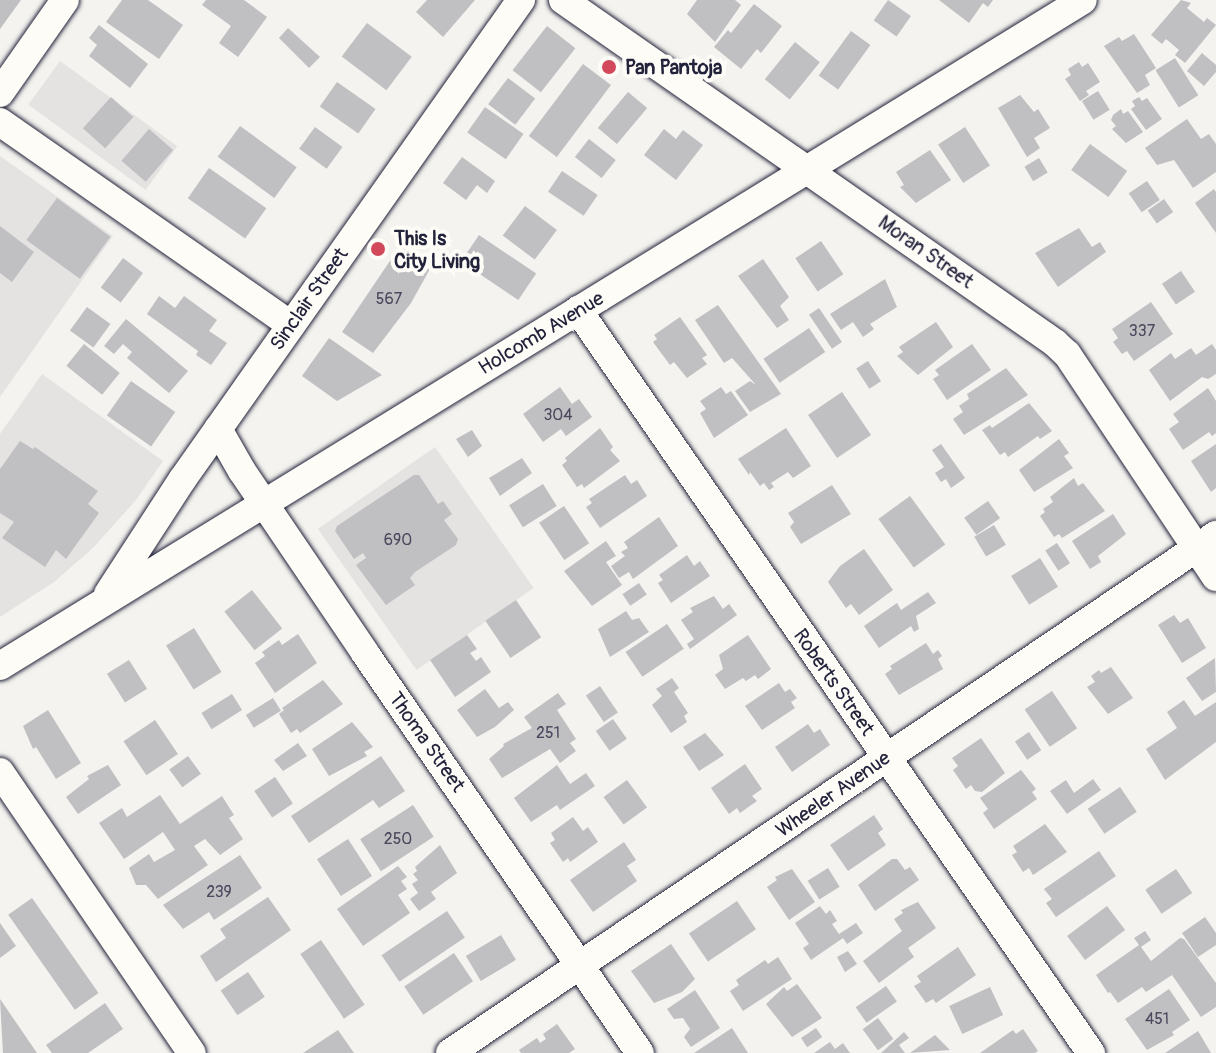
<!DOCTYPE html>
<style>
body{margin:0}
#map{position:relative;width:1216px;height:1053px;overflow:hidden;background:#f4f3ef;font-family:Pangolin,sans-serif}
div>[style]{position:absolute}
.built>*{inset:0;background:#e4e3e2;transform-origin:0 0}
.building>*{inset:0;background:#c0bfc2;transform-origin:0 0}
.roads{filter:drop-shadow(0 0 2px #22223b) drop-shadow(0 0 2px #22223b)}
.minor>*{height:28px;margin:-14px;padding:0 14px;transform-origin:14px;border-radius:14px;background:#fdfcf7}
.dots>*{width:22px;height:22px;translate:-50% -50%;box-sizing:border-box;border:4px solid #fdfcf7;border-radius:50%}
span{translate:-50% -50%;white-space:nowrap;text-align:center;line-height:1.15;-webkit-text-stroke:8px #fdfcf7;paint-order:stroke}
.number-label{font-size:16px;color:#4a495d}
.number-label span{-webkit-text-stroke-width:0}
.poi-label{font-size:20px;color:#22223b;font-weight:700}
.left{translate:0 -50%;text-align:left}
.street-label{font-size:20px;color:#22223b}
</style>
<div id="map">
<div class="built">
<i style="left:60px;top:61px;width:145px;height:54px;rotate:36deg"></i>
<i style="clip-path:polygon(0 156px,113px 236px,0 397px)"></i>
<i style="clip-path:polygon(42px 374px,163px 461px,136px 500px,93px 548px,54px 582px,0 617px,0 434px)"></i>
<i style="left:435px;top:447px;width:172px;height:143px;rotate:55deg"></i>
</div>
<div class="building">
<i style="clip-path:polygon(0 0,21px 0,0 29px)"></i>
<i style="clip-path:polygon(122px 0,148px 0,183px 25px,159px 59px,106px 22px)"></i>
<i style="clip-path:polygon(206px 0,244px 0,267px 17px,238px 57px,219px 43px,231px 26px,202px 5px)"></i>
<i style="clip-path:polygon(427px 0,475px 0,443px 37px,416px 12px)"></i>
<i style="clip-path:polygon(697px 0,735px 0,741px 5px,715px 42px,687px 14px)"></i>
<i style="left:888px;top:0;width:28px;height:25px;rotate:35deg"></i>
<i style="clip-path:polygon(939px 0,993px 0,988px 7px,983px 3px,969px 23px)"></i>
<i style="clip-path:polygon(1181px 0,1191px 3px,1187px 8px,1204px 22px,1207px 18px,1216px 25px,1185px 63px,1175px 55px,1179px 50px,1166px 39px,1162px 44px,1151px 35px)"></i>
<i style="clip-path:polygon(754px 4px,782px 26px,761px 53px,757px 49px,741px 69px,714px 47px,728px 30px,731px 33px)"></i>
<i style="left:367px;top:23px;width:56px;height:42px;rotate:37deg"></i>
<i style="clip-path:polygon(99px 25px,148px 64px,130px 88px,89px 56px,97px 45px,89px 38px)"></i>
<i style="left:547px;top:26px;width:36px;height:56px;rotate:38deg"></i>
<i style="clip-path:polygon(288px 28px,320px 57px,309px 68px,279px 38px)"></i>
<i style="left:851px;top:31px;width:24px;height:55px;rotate:36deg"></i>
<i style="clip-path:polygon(1134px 34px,1156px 68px,1145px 75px,1150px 85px,1137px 93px,1104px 46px,1119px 37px,1122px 41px)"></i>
<i style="left:795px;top:42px;width:32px;height:48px;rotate:39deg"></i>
<i style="clip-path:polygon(1202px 53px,1216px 65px,1216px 72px,1204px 86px,1187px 71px)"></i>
<i style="left:1175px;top:58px;width:44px;height:23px;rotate:58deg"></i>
<i style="clip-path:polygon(1079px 62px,1082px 67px,1088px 63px,1100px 82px,1086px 91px,1089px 95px,1080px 101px,1065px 79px,1071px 75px,1068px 69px)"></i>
<i style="left:583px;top:64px;width:35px;height:90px;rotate:37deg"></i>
<i style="left:508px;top:78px;width:34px;height:33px;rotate:37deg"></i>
<i style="left:337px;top:82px;width:47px;height:30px;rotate:35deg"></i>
<i style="left:1098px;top:91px;width:22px;height:19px;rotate:58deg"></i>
<i style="left:628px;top:92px;width:25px;height:47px;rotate:40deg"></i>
<i style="clip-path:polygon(1020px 95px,1034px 112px,1038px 109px,1050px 128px,1034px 138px,1040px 148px,1027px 157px,998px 108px)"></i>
<i style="left:111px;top:97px;width:30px;height:42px;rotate:42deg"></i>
<i style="clip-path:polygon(1139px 97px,1142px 101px,1147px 98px,1162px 119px,1146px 130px,1131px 109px,1135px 106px,1132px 101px)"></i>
<i style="left:485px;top:107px;width:47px;height:31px;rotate:35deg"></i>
<i style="clip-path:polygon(1121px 109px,1123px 114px,1128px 111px,1143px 132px,1126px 143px,1112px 129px,1116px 126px,1111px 120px,1113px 115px)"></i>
<i style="clip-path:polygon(1187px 119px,1201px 139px,1209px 134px,1216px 144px,1216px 172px,1193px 188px,1174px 160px,1157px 165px,1145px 148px)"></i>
<i style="left:240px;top:126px;width:70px;height:38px;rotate:36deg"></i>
<i style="left:315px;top:127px;width:34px;height:27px;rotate:36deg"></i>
<i style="left:965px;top:127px;width:46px;height:32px;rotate:57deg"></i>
<i style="left:149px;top:129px;width:32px;height:42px;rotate:41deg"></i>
<i style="clip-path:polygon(664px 129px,676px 139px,683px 130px,703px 145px,676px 180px,644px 155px)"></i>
<i style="left:589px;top:139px;width:34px;height:23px;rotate:38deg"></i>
<i style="left:1090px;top:144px;width:46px;height:32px;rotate:36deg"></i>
<i style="clip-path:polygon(930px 150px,951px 180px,916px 203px,900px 187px,904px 185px,896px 172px)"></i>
<i style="clip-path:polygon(462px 157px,495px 181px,487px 193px,477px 185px,466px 200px,443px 183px)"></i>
<i style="left:1039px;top:158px;width:17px;height:17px;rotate:59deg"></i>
<i style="left:209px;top:168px;width:70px;height:37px;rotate:35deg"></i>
<i style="left:562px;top:171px;width:43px;height:25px;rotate:34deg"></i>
<i style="left:1147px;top:181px;width:23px;height:22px;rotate:56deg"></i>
<i style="clip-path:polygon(1214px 189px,1216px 192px,1216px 233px,1195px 203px)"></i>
<i style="left:57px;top:198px;width:66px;height:52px;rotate:36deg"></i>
<i style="left:1164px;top:199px;width:16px;height:20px;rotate:55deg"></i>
<i style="left:525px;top:206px;width:40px;height:37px;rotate:37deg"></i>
<i style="clip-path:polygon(0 226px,34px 252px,12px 282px,0 273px)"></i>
<i style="clip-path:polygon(1079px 228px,1092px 247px,1100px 242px,1106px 252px,1058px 287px,1035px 253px)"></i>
<i style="left:479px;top:235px;width:69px;height:32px;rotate:34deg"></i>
<i style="left:821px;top:241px;width:40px;height:31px;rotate:56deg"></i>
<i style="clip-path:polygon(400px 246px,431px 267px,411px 303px,373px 353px,342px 332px)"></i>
<i style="left:123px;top:258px;width:25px;height:37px;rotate:37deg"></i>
<i style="clip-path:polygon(763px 259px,789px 297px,780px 306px,789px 320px,777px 328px,738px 276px)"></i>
<i style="left:1181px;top:271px;width:25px;height:23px;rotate:56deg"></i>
<i style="clip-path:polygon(885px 279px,897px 307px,870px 324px,874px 329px,863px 337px,853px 322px,841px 330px,830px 314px)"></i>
<i style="clip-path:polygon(159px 296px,175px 308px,184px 296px,217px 320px,209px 331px,227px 343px,211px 365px,196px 355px,198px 351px,147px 314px)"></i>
<i style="clip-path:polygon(1151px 302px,1173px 334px,1134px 361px,1127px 351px,1122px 354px,1113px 342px,1118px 338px,1112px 329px)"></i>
<i style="clip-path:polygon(718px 305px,781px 394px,750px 412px,735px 391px,750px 381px,756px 385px,732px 358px,724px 363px,695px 320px)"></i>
<i style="left:87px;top:307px;width:29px;height:29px;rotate:36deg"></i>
<i style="left:819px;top:308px;width:41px;height:12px;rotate:56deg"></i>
<i style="clip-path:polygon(680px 317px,707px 355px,702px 358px,707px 364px,687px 378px,674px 362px,670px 365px,653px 342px,657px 339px,654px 335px)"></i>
<i style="clip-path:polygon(126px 319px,188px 371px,169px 393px,127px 358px,132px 352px,123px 344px,114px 354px,104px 346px)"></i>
<i style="clip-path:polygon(936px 322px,953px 347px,918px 375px,897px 356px,903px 352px,899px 347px)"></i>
<i style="left:809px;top:328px;width:29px;height:55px;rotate:56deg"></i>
<i style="clip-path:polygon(329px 338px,382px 375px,337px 401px,302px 376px)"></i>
<i style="left:84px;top:344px;width:46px;height:28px;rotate:39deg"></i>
<i style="clip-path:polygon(972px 344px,991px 370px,947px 400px,933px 379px,939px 375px,935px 370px)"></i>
<i style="clip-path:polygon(1212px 344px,1216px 350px,1216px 374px,1208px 379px,1202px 377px,1170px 401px,1149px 370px,1171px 353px,1175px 359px,1191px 348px,1196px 355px)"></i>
<i style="left:868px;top:361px;width:24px;height:14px;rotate:57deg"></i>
<i style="clip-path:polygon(1006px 368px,1028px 395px,964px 435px,953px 419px,963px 412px,959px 406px,969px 399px,967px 394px)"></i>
<i style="left:131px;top:381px;width:54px;height:42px;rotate:35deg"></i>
<i style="clip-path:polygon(560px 387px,572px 404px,579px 399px,592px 417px,566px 436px,561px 429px,543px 442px,523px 414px)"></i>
<i style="clip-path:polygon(721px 387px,726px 394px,731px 391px,748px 415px,714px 438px,700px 413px,706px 409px,700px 401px)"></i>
<i style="clip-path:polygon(1208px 388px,1216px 401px,1216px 433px,1212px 436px,1209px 432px,1183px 450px,1169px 429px,1179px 422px,1173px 414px)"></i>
<i style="left:842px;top:392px;width:52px;height:41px;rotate:56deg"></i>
<i style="clip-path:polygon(1029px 403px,1052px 431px,1040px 439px,1038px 436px,1008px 457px,1005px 452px,1000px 455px,982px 430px,990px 425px,992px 428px)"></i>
<i style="clip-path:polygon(600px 428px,613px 447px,610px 450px,620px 461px,584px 488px,582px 484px,577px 487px,562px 465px,567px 461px,565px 458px)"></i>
<i style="clip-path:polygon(786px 428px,811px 466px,793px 478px,788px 472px,771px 483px,774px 487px,769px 490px,764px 483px,760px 486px,750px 472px,749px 475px,738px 459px)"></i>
<i style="clip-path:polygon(472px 430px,482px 446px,468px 457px,456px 439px)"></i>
<i style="clip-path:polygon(1059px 439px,1069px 453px,1064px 456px,1073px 468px,1034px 492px,1019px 470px)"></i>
<i style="clip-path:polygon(20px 441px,33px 449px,35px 447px,98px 491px,88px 504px,99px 513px,66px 559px,56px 550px,45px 567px,2px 538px,14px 522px,0 513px,0 469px)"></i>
<i style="clip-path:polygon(941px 444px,965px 478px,951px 488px,946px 479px,941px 482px,935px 473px,944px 467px,932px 450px)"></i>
<i style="clip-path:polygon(1216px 444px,1216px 488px,1211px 492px,1191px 461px)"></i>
<i style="clip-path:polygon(522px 458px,532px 473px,500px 496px,489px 478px)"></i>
<i style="clip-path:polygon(414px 475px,419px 475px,438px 504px,443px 501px,452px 514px,444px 520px,458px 539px,456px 545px,415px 572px,410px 578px,415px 585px,386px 605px,356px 565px,366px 558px,363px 553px,354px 559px,335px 531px,337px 526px)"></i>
<i style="clip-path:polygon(625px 475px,631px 484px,637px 480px,647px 496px,600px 528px,586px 507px,592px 503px,589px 499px)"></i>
<i style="clip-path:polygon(1074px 478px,1078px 486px,1083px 483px,1105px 511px,1062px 538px,1059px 534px,1054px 537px,1040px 516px,1045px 512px,1043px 509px,1053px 502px,1050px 497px)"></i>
<i style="left:543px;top:484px;width:26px;height:40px;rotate:58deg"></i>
<i style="clip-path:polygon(832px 485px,851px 514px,801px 544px,790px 527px,794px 522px,788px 513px)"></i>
<i style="left:910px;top:496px;width:60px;height:39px;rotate:54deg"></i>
<i style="left:988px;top:501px;width:21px;height:29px;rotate:55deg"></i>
<i style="left:564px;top:506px;width:45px;height:30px;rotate:56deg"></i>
<i style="clip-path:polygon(1113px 514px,1126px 534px,1098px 556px,1101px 562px,1090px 569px,1072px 541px)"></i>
<i style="clip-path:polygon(659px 517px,678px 546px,633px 579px,629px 572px,619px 578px,611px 566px,625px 556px,621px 552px,628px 548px,624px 542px)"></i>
<i style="left:994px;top:525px;width:23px;height:23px;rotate:59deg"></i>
<i style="clip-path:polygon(606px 541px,616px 556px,606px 562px,622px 585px,592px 606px,564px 571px)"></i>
<i style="left:1057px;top:543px;width:24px;height:14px;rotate:57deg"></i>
<i style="clip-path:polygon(864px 549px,893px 590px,859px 615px,851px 604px,846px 608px,828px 582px,840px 566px)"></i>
<i style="clip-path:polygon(687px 555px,694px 566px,700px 561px,710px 576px,671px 603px,658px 583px,663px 580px,659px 575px)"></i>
<i style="left:1040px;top:558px;width:34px;height:34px;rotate:58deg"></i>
<i style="left:639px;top:583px;width:14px;height:20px;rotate:56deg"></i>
<i style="left:252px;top:590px;width:49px;height:35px;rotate:52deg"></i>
<i style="clip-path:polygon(928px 592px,936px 603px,916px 616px,919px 629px,914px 632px,911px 626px,879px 648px,864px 626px,897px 603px,901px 610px)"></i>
<i style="clip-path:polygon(714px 596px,723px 609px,729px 604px,737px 615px,690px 649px,687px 644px,694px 639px,681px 620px,693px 612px,690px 608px)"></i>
<i style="left:516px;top:600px;width:45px;height:37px;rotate:56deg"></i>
<i style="clip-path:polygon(626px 611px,632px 620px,639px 618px,649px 632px,610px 657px,598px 629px)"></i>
<i style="clip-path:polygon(1174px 615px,1180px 623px,1188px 618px,1206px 648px,1182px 663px,1158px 625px)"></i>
<i style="left:667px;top:624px;width:30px;height:50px;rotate:56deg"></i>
<i style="left:194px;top:628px;width:52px;height:33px;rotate:58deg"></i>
<i style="clip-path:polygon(298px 634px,317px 663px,275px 693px,255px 663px,265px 656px,262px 652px,279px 640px,282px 645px)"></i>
<i style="clip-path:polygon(467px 635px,477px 649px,470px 653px,476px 661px,481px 657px,491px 672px,455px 697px,430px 660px)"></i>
<i style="clip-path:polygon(748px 635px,771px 669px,758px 679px,755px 675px,746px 681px,743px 678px,725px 689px,715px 675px,723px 669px,719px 655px)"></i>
<i style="clip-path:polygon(926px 643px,933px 654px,938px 650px,942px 656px,938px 659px,943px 669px,899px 695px,885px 674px,892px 669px,890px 666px)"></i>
<i style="clip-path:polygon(1215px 658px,1216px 692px,1202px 701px,1186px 678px)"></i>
<i style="left:129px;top:660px;width:34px;height:26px;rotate:58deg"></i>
<i style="clip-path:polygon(1111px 667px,1133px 698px,1108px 714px,1087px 687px,1095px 682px,1091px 676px,1099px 670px,1101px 673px)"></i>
<i style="clip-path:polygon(672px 678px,679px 688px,674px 692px,688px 713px,684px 716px,687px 722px,671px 733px,652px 705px,662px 696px,656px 689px)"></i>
<i style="clip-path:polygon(323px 680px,343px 704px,300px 733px,297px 729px,291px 733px,279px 714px,284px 710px,282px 708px)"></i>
<i style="clip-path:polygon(779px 683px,785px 692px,790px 689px,797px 698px,791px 702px,795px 708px,762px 730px,745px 706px)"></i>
<i style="left:600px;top:686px;width:32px;height:17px;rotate:56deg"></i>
<i style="clip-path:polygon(485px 689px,499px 708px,508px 702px,514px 710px,495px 727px,477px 737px,457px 710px)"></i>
<i style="left:1052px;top:691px;width:45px;height:33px;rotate:56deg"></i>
<i style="clip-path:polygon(558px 693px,566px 704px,557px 710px,576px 739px,570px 743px,576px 751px,560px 763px,550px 749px,502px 778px,489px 759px,504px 746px,503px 744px,532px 728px,524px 717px)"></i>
<i style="left:232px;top:694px;width:19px;height:36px;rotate:58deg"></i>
<i style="left:273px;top:698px;width:15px;height:32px;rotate:58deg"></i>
<i style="clip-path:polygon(1184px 700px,1195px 716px,1216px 702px,1216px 742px,1165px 780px,1146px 749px,1177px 728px,1167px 712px)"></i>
<i style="clip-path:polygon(48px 710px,81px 763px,56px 779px,36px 747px,33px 749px,23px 726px)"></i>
<i style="left:613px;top:719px;width:24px;height:21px;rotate:55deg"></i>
<i style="left:155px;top:720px;width:41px;height:38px;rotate:56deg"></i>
<i style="clip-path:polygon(352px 722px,373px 747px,364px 752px,367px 756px,329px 776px,312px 749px)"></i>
<i style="clip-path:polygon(808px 724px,814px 733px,820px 729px,830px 745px,792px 772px,775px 747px)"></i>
<i style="left:1029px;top:732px;width:22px;height:17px;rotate:56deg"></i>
<i style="clip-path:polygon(705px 733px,724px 755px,699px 771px,683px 747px)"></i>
<i style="clip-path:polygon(981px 738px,1005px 773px,982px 792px,975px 791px,971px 785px,966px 789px,953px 770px,958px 766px,952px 758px)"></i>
<i style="clip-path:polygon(298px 743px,307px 756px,283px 771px,274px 760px)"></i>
<i style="left:188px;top:756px;width:22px;height:23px;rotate:54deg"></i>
<i style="clip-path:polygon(381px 756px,405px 791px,379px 808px,373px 800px,309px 843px,291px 816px)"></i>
<i style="clip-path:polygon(745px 764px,762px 789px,752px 796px,757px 801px,740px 813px,737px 808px,729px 814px,711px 788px)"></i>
<i style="clip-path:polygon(108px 765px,121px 785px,78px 814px,66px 797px,89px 779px,87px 776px)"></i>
<i style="clip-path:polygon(557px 765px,570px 784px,586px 773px,595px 786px,560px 810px,557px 805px,531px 822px,514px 798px)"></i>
<i style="clip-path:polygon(1021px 770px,1036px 789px,1032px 792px,1037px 799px,994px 829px,983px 813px,988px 809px,980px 798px)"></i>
<i style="left:275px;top:777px;width:32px;height:25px;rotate:56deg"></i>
<i style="clip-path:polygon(1093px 779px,1101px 790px,1067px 814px,1050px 791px,1066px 780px,1074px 793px)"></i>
<i style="left:627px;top:780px;width:34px;height:29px;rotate:54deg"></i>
<i style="left:1120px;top:787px;width:30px;height:39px;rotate:56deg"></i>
<i style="clip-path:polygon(160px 795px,180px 824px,222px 796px,234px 815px,229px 818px,243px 839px,220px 855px,205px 839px,194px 846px,208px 865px,158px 899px,146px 885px,136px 885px,129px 868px,149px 854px,154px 862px,175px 850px,163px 832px,124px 859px,99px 823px,122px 808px,127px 817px)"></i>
<i style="left:413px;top:805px;width:38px;height:63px;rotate:57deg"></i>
<i style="clip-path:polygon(874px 815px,883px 829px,878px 833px,886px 845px,848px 871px,830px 845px)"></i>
<i style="clip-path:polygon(573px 817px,583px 831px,588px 827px,598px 842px,570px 862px,568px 858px,563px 862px,550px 843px,555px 840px,551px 833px)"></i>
<i style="clip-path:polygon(1045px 824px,1067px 852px,1033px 875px,1029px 868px,1023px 872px,1012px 855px,1017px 852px,1013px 846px)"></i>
<i style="left:348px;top:839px;width:44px;height:37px;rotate:57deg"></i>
<i style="clip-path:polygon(624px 842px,636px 860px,627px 866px,637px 881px,593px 912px,570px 880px)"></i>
<i style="clip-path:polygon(440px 845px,457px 873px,431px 892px,436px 899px,419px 911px,410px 899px,418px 893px,412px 884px,418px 880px,413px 874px,417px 871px,415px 867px)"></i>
<i style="clip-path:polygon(1099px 851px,1116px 876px,1056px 917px,1046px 903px,1052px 899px,1044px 889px)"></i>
<i style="clip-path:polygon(240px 855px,262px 888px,214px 920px,209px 912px,183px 929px,163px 905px)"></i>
<i style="clip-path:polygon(892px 859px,897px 859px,905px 870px,910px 867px,919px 880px,875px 911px,858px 885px)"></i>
<i style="clip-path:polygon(398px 866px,407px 877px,401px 881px,407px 889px,398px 895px,410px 913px,363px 946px,337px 909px)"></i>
<i style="left:828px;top:868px;width:22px;height:24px;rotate:58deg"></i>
<i style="clip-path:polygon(792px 869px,815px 902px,789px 920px,767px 887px,777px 880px,775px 877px)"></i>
<i style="left:1176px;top:869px;width:29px;height:37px;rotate:56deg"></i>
<i style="clip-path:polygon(268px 897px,291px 930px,216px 982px,200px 956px,226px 938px,220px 929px)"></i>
<i style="left:32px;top:898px;width:116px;height:29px;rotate:55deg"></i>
<i style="left:737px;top:901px;width:34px;height:58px;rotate:56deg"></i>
<i style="clip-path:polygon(918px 902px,936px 928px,908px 948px,914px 957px,879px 983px,863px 961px,902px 931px,894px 919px,903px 913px,901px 910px)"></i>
<i style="clip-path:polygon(820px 906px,826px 914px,830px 910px,837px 921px,832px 924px,839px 934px,856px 923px,863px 933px,847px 944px,843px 938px,811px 960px,803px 948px,809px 944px,795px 923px)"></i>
<i style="left:1107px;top:906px;width:30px;height:50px;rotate:53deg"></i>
<i style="left:447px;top:911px;width:32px;height:79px;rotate:56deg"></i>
<i style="clip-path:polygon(1205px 917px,1216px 933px,1216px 945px,1198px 957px,1182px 933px)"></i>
<i style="clip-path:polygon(0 923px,16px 946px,0 958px)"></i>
<i style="clip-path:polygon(1145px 931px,1151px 940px,1141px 947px,1151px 961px,1180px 938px,1184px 939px,1216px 983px,1216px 1007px,1201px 1017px,1172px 975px,1146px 992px,1142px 987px,1118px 1003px,1110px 992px,1108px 993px,1096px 975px,1139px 945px,1134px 938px)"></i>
<i style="left:501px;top:935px;width:29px;height:41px;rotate:59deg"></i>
<i style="left:321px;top:940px;width:78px;height:25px;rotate:56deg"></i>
<i style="clip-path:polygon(671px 944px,695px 979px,682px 992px,654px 1003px,631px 971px)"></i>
<i style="clip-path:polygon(958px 947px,976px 975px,936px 1003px,933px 999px,926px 1003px,914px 986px,921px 982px,917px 976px)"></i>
<i style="clip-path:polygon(848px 951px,857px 964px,845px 972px,837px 957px)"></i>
<i style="left:454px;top:953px;width:34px;height:60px;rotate:56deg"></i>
<i style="clip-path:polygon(778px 957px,792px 979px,743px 1011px,730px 991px,739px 985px,736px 980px,765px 960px,768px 964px)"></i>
<i style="left:248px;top:972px;width:30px;height:33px;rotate:56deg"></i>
<i style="clip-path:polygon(797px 984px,822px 1018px,792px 1037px,766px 1004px,784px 987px,787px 991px)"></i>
<i style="left:886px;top:986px;width:19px;height:37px;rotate:55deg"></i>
<i style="left:990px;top:987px;width:31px;height:45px;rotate:65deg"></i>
<i style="clip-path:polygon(1169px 989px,1190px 1020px,1172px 1032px,1174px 1035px,1147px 1050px,1125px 1019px)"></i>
<i style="clip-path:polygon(695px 990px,720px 1028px,691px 1047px,684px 1037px,690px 1029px,683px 1018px,674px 1019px,667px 1009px)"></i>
<i style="clip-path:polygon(0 999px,37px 1053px,3px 1053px)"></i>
<i style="clip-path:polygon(105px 1003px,123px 1029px,88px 1053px,52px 1053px,46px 1045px)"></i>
<i style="left:878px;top:1018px;width:26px;height:19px;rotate:54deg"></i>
<i style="clip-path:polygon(557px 1024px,575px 1049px,569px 1053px,521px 1053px,519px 1050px,537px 1038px,540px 1043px,546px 1039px,543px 1034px)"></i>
<i style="clip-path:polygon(732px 1028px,748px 1053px,694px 1053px)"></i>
<i style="left:816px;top:1028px;width:11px;height:18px;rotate:56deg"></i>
<i style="clip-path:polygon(1023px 1029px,1038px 1051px,1035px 1053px,980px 1053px,1013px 1030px,1016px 1034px)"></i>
<i style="clip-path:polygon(338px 1030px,354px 1053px,303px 1053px)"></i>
<i style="clip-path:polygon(1198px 1031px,1211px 1053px,1165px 1053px)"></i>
<i style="clip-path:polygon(904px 1032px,909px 1038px,899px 1045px,905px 1053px,881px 1053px)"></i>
<i style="clip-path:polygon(935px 1035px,950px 1050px,910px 1053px)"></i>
<i style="clip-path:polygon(830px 1042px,835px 1049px,843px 1043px,850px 1053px,814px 1053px)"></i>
</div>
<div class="roads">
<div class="minor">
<i style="left:563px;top:0;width:600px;rotate:34.88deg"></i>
<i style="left:1055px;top:343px;width:16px;rotate:43deg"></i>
<i style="left:1067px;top:354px;width:268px;rotate:56.3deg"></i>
<i style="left:0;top:93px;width:113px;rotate:-55deg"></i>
<i style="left:0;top:122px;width:355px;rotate:34.9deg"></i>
<i style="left:578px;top:310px;width:903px;rotate:55.38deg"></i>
<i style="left:218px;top:429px;width:48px;rotate:60.3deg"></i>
<i style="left:242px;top:471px;width:220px;rotate:55.9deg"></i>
<i style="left:365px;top:653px;width:485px;rotate:55.5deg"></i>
<i style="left:108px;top:594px;width:136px;rotate:-57deg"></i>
<i style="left:182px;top:480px;width:588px;rotate:-54.77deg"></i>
<i style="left:0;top:666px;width:1271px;rotate:-31.59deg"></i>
<i style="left:0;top:772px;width:340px;rotate:55.7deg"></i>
<i style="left:450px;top:1053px;width:925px;rotate:-34.07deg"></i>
</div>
</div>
<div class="dots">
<i style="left:609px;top:67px;background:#d1495b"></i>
<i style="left:378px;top:249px;background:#d1495b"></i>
</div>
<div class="number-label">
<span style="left:389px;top:299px">567</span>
<span style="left:1142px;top:331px">337</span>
<span style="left:558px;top:415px">304</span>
<span style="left:398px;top:540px">690</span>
<span style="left:548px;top:733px">251</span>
<span style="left:398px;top:839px">250</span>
<span style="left:219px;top:892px">239</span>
<span style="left:1157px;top:1019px">451</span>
</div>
<div class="poi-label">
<span class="left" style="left:625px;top:67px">Pan Pantoja</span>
<span class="left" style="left:394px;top:250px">This Is<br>City Living</span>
</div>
<div class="street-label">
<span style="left:926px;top:252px;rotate:35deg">Moran Street</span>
<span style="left:309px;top:299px;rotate:-55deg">Sinclair Street</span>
<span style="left:541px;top:333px;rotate:-31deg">Holcomb Avenue</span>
<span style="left:834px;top:682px;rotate:55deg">Roberts Street</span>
<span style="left:427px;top:742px;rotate:55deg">Thoma Street</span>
<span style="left:833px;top:794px;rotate:-35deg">Wheeler Avenue</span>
</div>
</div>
